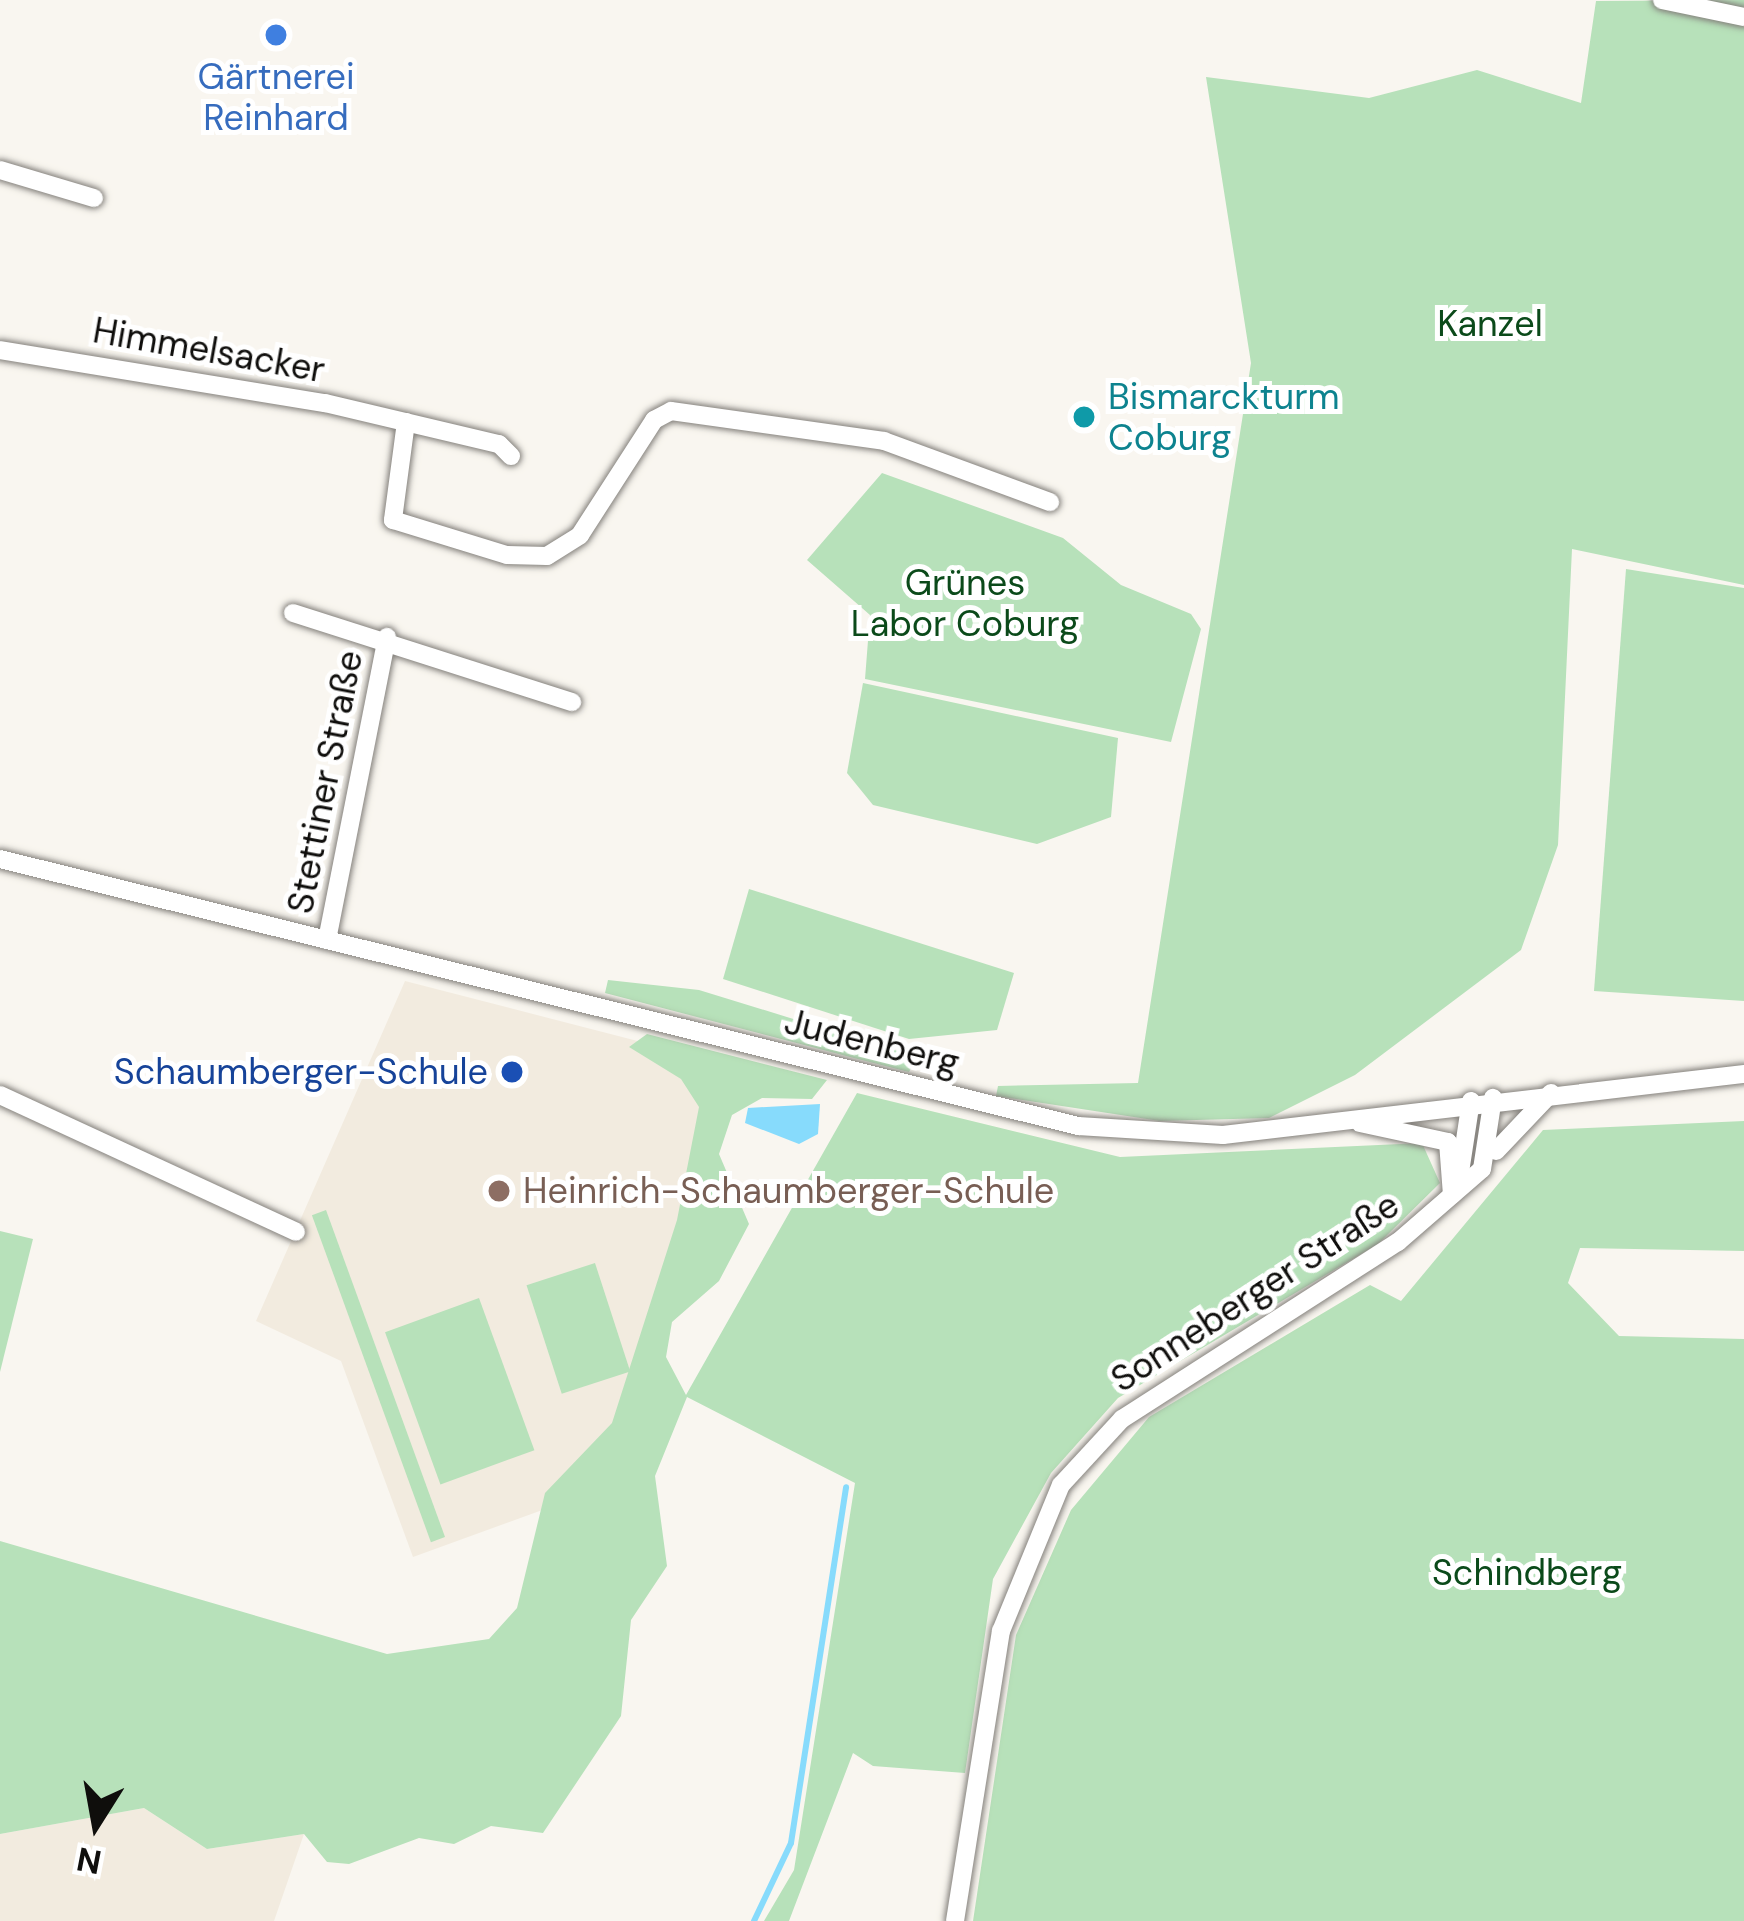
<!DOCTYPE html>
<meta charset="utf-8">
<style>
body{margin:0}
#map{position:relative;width:1744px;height:1921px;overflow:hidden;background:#f9f6f0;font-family:"DM Sans",sans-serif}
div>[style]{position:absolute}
.built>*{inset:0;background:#f2ebdf}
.green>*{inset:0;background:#b7e1ba;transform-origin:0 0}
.water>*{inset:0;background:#87dbfc}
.stream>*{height:6px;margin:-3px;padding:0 3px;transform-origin:3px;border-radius:3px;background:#87dbfc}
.roads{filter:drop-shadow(0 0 3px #84817c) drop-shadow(0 0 3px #84817c)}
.minor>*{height:18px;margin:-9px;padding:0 9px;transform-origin:9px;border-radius:9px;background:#fff}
.dots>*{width:33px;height:33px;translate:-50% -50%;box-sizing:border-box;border:6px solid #fff;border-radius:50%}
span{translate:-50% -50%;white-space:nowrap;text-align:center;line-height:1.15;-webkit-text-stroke:10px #fff;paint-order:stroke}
.shop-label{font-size:36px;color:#366cbe}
.park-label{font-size:36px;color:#0b4a1a}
.street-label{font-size:36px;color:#0f0e0c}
.culture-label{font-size:36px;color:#0d838f}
.left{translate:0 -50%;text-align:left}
.transit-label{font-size:36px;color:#164399}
.right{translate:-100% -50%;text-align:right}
.education-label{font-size:36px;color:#785e54}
.north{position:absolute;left:36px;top:1765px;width:120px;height:120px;-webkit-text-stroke:9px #fff;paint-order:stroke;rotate:191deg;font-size:33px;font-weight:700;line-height:48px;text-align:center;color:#0f0e0c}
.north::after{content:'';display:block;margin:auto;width:42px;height:54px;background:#0f0e0c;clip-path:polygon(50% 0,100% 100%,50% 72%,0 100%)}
</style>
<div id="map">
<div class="built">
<i style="clip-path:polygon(405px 981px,719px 1062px,644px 1350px,589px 1493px,413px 1557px,341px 1361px,256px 1321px)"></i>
<i style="clip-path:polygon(144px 1808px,207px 1849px,304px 1834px,274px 1921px,0 1921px,0 1834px)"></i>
</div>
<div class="green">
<i style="clip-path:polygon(1744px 0,1744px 585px,1572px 549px,1558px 845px,1521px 950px,1355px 1075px,1269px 1118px,1160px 1121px,996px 1096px,998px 1086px,1138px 1083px,1251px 363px,1206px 77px,1369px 98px,1477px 70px,1581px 103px,1596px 1px)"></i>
<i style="clip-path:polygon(882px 473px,1063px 538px,1121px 585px,1191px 614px,1201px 629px,1171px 742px,865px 679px,870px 615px,807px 560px)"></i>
<i style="clip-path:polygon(1626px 569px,1744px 588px,1744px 1001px,1594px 991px)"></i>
<i style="clip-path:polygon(863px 683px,1118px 738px,1111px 817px,1037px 844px,873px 805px,847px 773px)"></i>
<i style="clip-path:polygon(749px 889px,1014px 973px,997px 1030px,909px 1039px,723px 979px)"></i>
<i style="clip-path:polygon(608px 980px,699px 990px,917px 1057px,909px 1072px,850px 1057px,605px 993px)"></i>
<i style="clip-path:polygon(647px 1034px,827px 1080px,812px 1099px,762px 1098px,732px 1115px,719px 1154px,749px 1224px,719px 1281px,672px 1322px,666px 1357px,686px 1395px,857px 1093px,1120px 1157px,1422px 1143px,1440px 1183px,1378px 1244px,1118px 1398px,1051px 1473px,993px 1579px,965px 1773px,873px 1766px,853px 1753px,789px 1921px,764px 1921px,794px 1870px,855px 1483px,687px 1397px,655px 1476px,667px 1566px,631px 1620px,621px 1716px,543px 1833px,491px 1826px,454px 1844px,419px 1838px,349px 1864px,327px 1862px,304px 1834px,207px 1849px,144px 1808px,0 1834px,0 1541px,387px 1654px,489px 1639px,517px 1608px,545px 1493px,612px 1423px,677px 1220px,699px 1107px,681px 1079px,629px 1047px)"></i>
<i style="clip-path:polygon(1744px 1121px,1744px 1251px,1580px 1248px,1568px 1283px,1619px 1336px,1744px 1339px,1744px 1921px,973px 1921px,1016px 1635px,1071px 1510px,1149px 1417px,1370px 1285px,1401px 1301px,1543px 1130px)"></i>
<i style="left:326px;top:1210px;width:348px;height:15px;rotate:70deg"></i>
<i style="clip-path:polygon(0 1231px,33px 1239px,0 1372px)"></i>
<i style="left:595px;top:1263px;width:114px;height:72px;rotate:72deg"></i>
<i style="left:479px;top:1298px;width:162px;height:100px;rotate:70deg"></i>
</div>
<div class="water">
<i style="clip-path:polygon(820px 1104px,818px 1134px,799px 1144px,745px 1123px,748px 1108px)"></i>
</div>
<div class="stream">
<i style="left:754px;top:1921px;width:86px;rotate:-64.6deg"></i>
<i style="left:791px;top:1843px;width:360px;rotate:-81.2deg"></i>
</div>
<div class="roads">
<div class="minor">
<i style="left:1662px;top:0;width:84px;rotate:11.7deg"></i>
<i style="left:0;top:170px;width:98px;rotate:16.6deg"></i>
<i style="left:0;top:350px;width:329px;rotate:9.3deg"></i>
<i style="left:325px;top:403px;width:179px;rotate:13.3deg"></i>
<i style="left:499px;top:444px;width:17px;rotate:45deg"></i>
<i style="left:406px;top:422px;width:99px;rotate:97.6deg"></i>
<i style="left:393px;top:520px;width:119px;rotate:17.1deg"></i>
<i style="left:507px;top:555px;width:40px;rotate:1.4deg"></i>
<i style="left:547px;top:556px;width:39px;rotate:-32deg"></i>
<i style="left:580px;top:535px;width:137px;rotate:-57.2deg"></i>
<i style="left:654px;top:420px;width:19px;rotate:-28deg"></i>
<i style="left:671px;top:411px;width:215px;rotate:8deg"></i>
<i style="left:884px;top:441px;width:177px;rotate:20.2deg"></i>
<i style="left:293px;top:613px;width:293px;rotate:17.7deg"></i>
<i style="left:0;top:859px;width:1111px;rotate:13.91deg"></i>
<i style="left:1078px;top:1126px;width:145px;rotate:3.6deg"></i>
<i style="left:1223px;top:1135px;width:525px;rotate:-6.68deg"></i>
<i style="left:327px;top:940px;width:309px;rotate:-78.8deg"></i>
<i style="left:0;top:1095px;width:326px;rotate:24.8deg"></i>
<i style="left:1360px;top:1123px;width:90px;rotate:12.2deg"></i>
<i style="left:1448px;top:1142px;width:53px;rotate:85.7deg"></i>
<i style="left:1496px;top:1151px;width:80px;rotate:-46.5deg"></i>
<i style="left:1459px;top:1179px;width:79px;rotate:-81.3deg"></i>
<i style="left:955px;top:1921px;width:294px;rotate:-81deg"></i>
<i style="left:1001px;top:1631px;width:158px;rotate:-67.7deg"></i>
<i style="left:1061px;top:1485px;width:90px;rotate:-47.3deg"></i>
<i style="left:1122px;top:1419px;width:328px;rotate:-32.7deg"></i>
<i style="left:1398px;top:1242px;width:111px;rotate:-41deg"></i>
<i style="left:1482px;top:1169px;width:72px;rotate:-81.2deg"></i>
</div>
</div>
<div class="dots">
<i style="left:276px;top:35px;background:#3f7fe0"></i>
<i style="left:1084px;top:417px;background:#0f9aa8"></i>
<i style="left:512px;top:1072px;background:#1a4fb4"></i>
<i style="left:499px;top:1191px;background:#8d6e63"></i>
</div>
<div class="shop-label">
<span style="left:276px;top:97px">Gärtnerei<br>Reinhard</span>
</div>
<div class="park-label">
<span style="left:1490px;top:324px">Kanzel</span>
<span style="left:965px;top:603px">Grünes<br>Labor Coburg</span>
<span style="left:1527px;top:1573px">Schindberg</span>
</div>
<div class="street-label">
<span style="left:209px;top:350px;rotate:10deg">Himmelsacker</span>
<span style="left:325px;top:782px;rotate:-79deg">Stettiner Straße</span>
<span style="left:872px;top:1042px;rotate:14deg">Judenberg</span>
<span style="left:1255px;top:1292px;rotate:-33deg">Sonneberger Straße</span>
</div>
<div class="culture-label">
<span class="left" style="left:1108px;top:417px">Bismarckturm<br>Coburg</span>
</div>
<div class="transit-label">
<span class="right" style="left:488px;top:1072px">Schaumberger-Schule</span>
</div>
<div class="education-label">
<span class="left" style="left:523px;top:1191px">Heinrich-Schaumberger-Schule</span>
</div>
<div class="north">N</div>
</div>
